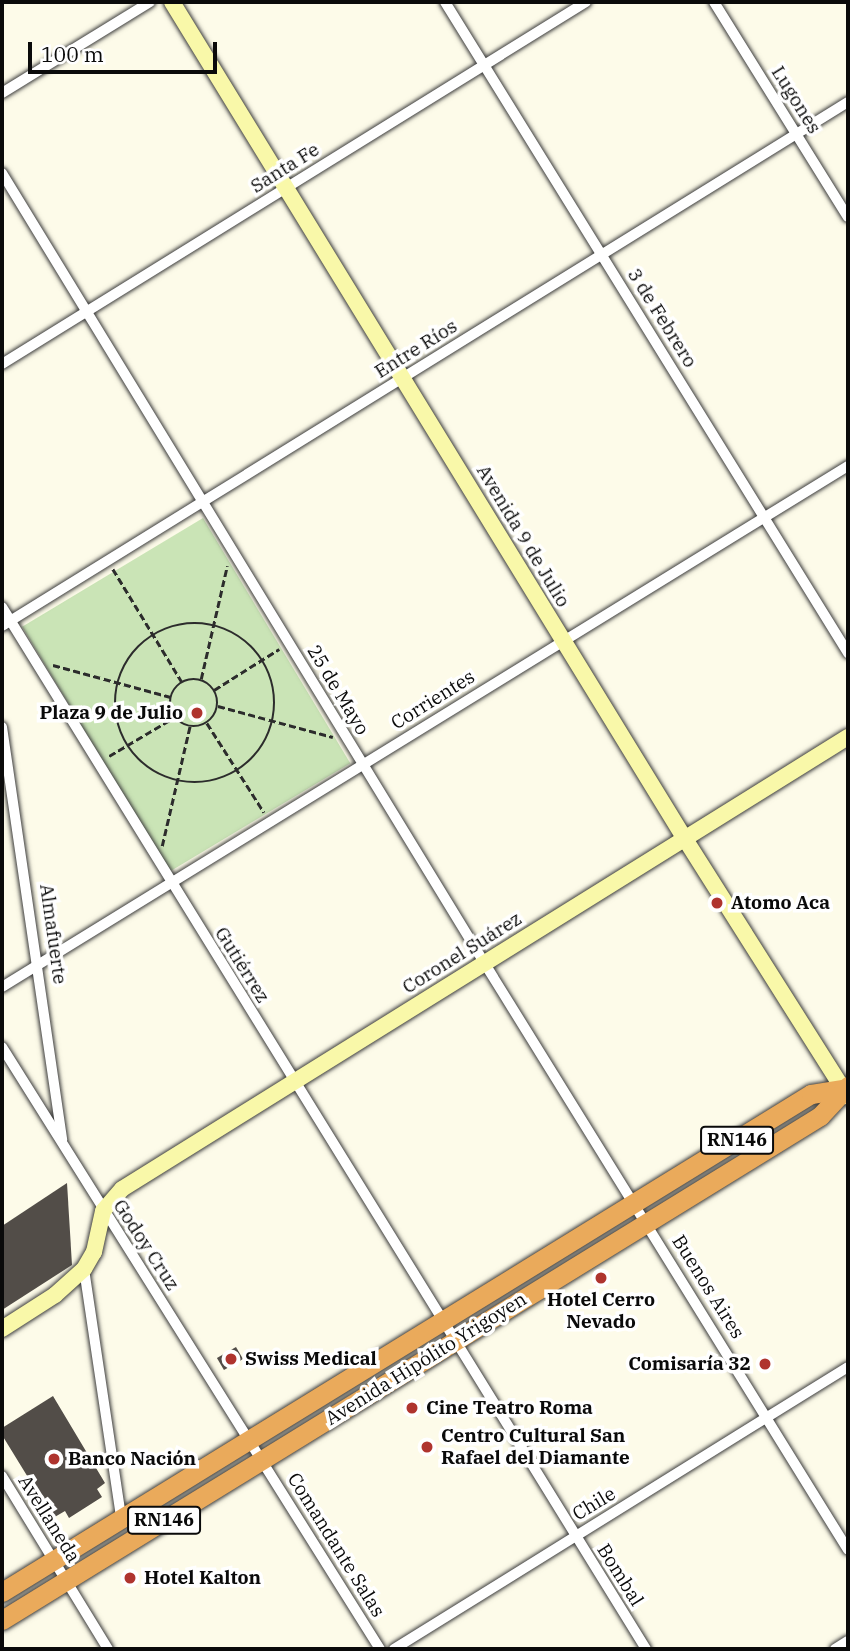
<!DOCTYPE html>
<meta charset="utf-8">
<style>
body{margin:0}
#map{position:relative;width:850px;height:1651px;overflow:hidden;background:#fdfbe9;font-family:"IBM Plex Serif",serif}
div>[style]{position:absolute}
.green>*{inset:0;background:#cae4b6;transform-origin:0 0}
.building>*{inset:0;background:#524d48;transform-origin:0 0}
.path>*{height:2.5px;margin-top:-1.25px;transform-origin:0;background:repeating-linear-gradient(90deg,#2c2c2c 0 7px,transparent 0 10.5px)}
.path>.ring{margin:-1.25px;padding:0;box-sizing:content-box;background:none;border:2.5px solid #2c2c2c;border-radius:50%}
.roads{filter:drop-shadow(0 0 2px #3d3d3d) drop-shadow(0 0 2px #3d3d3d)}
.street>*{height:10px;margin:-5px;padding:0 5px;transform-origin:5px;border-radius:5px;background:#fff}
.secondary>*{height:16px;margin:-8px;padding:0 8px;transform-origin:8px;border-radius:8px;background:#f9f8a9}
.highway>*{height:19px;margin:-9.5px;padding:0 9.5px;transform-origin:9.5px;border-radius:9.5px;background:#eaaa5b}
.dots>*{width:19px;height:19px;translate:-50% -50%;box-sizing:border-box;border:4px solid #fff;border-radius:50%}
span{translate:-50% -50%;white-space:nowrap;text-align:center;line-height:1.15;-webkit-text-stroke:7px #fff;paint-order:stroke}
.shield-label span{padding:2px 5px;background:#fff;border:2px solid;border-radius:5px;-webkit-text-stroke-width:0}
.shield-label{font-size:18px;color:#0a0a0a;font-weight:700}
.street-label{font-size:19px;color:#0a0a0a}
.poi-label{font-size:19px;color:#0a0a0a;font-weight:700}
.right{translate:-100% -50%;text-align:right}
.left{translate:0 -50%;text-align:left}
.frame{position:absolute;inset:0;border:4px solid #0a0a0a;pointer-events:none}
.scale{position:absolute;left:28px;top:42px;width:189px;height:32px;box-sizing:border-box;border:4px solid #0a0a0a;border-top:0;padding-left:9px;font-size:21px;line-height:24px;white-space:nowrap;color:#0a0a0a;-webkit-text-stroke:5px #fff;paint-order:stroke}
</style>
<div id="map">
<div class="green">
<i style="left:203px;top:518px;width:286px;height:211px;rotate:59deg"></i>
</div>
<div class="building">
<i style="clip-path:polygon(67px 1183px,72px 1265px,2px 1310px,2px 1226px)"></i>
<i style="left:236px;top:1347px;width:14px;height:22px;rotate:60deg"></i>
<i style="clip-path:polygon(53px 1396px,105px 1483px,97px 1489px,102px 1497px,69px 1518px,65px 1511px,53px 1518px,2px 1435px,2px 1428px)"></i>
</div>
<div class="path">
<i style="left:113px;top:569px;width:132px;rotate:58.6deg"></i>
<i class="ring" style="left:115px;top:623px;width:157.5px;height:157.5px"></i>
<i style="left:53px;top:665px;width:122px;rotate:15.2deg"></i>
<i style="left:201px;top:679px;width:116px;rotate:-77deg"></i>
<i class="ring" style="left:170px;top:679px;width:45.5px;height:45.5px"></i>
<i style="left:214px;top:690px;width:77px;rotate:-32.2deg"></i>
<i style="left:218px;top:706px;width:119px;rotate:15.1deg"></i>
<i style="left:207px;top:723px;width:106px;rotate:57.4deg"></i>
<i style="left:109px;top:756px;width:77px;rotate:-30.6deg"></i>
<i style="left:162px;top:846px;width:123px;rotate:-76.9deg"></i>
</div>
<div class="roads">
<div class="street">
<i style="left:445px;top:2px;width:766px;rotate:58.24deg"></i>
<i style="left:714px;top:2px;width:253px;rotate:58.1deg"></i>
<i style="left:2px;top:93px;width:174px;rotate:-31.6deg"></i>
<i style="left:2px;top:173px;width:927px;rotate:58.59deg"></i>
<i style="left:485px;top:964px;width:689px;rotate:58.22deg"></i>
<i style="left:2px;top:364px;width:687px;rotate:-31.79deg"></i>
<i style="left:2px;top:607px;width:1225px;rotate:58.28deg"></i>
<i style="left:2px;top:626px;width:995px;rotate:-31.77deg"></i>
<i style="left:2px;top:727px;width:417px;rotate:81.7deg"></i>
<i style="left:2px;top:987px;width:994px;rotate:-31.63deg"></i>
<i style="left:2px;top:1047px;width:711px;rotate:57.88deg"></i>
<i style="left:84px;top:1269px;width:252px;rotate:81.5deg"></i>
<i style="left:2px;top:1476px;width:203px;rotate:58.5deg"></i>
<i style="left:394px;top:1649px;width:534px;rotate:-31.85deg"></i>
<i style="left:835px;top:1649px;width:15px;rotate:-32deg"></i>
</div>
<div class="secondary">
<i style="left:172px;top:2px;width:982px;rotate:58.5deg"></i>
<i style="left:685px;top:839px;width:305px;rotate:57.7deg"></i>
<i style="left:2px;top:1329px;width:63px;rotate:-32.7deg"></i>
<i style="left:55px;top:1295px;width:39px;rotate:-42deg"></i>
<i style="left:84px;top:1269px;width:20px;rotate:-60deg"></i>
<i style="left:94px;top:1252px;width:42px;rotate:-77.6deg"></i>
<i style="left:103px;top:1211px;width:29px;rotate:-49deg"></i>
<i style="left:122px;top:1189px;width:855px;rotate:-31.91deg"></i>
</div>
<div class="highway">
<i style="left:2px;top:1592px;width:950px;rotate:-31.62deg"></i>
<i style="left:811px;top:1094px;width:32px;rotate:-9deg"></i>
<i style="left:2px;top:1620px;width:961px;rotate:-31.64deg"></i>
<i style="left:820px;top:1116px;width:41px;rotate:-47deg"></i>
</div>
</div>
<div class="dots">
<i style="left:197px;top:713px;background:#af342e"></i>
<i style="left:717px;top:903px;background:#af342e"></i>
<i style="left:601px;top:1278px;background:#af342e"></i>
<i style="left:231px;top:1359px;background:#af342e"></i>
<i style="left:765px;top:1364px;background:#af342e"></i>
<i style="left:412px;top:1408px;background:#af342e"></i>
<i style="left:427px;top:1447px;background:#af342e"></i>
<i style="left:54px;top:1459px;background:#af342e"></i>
<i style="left:130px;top:1578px;background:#af342e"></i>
</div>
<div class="shield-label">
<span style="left:737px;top:1140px">RN146</span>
<span style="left:164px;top:1520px">RN146</span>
</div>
<div class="street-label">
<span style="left:796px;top:100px;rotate:58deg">Lugones</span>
<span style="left:285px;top:168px;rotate:-32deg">Santa Fe</span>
<span style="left:662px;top:318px;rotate:58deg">3 de Febrero</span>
<span style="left:416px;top:349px;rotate:-32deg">Entre Ríos</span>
<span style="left:523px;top:536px;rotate:59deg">Avenida 9 de Julio</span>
<span style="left:338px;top:690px;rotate:59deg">25 de Mayo</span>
<span style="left:433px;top:700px;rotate:-32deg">Corrientes</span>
<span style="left:53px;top:934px;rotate:82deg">Almafuerte</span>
<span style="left:462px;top:953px;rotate:-32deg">Coronel Suárez</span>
<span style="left:242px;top:965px;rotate:58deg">Gutiérrez</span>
<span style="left:146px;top:1245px;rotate:57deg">Godoy Cruz</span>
<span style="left:708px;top:1287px;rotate:58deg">Buenos Aires</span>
<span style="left:426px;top:1359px;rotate:-32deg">Avenida Hipólito Yrigoyen</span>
<span style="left:594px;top:1504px;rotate:-31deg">Chile</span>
<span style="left:49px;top:1519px;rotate:58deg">Avellaneda</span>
<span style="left:336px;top:1545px;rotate:58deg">Comandante Salas</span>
<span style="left:620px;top:1575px;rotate:58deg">Bombal</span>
</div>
<div class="poi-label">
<span class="right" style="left:183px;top:713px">Plaza 9 de Julio</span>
<span class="left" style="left:731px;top:903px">Atomo Aca</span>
<span style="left:601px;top:1311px">Hotel Cerro<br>Nevado</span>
<span class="left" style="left:245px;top:1359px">Swiss Medical</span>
<span class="right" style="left:751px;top:1364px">Comisaría 32</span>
<span class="left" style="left:426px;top:1408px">Cine Teatro Roma</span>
<span class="left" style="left:441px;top:1447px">Centro Cultural San<br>Rafael del Diamante</span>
<span class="left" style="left:68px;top:1459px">Banco Nación</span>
<span class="left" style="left:144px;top:1578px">Hotel Kalton</span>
</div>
<div class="frame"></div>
<div class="scale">100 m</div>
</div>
